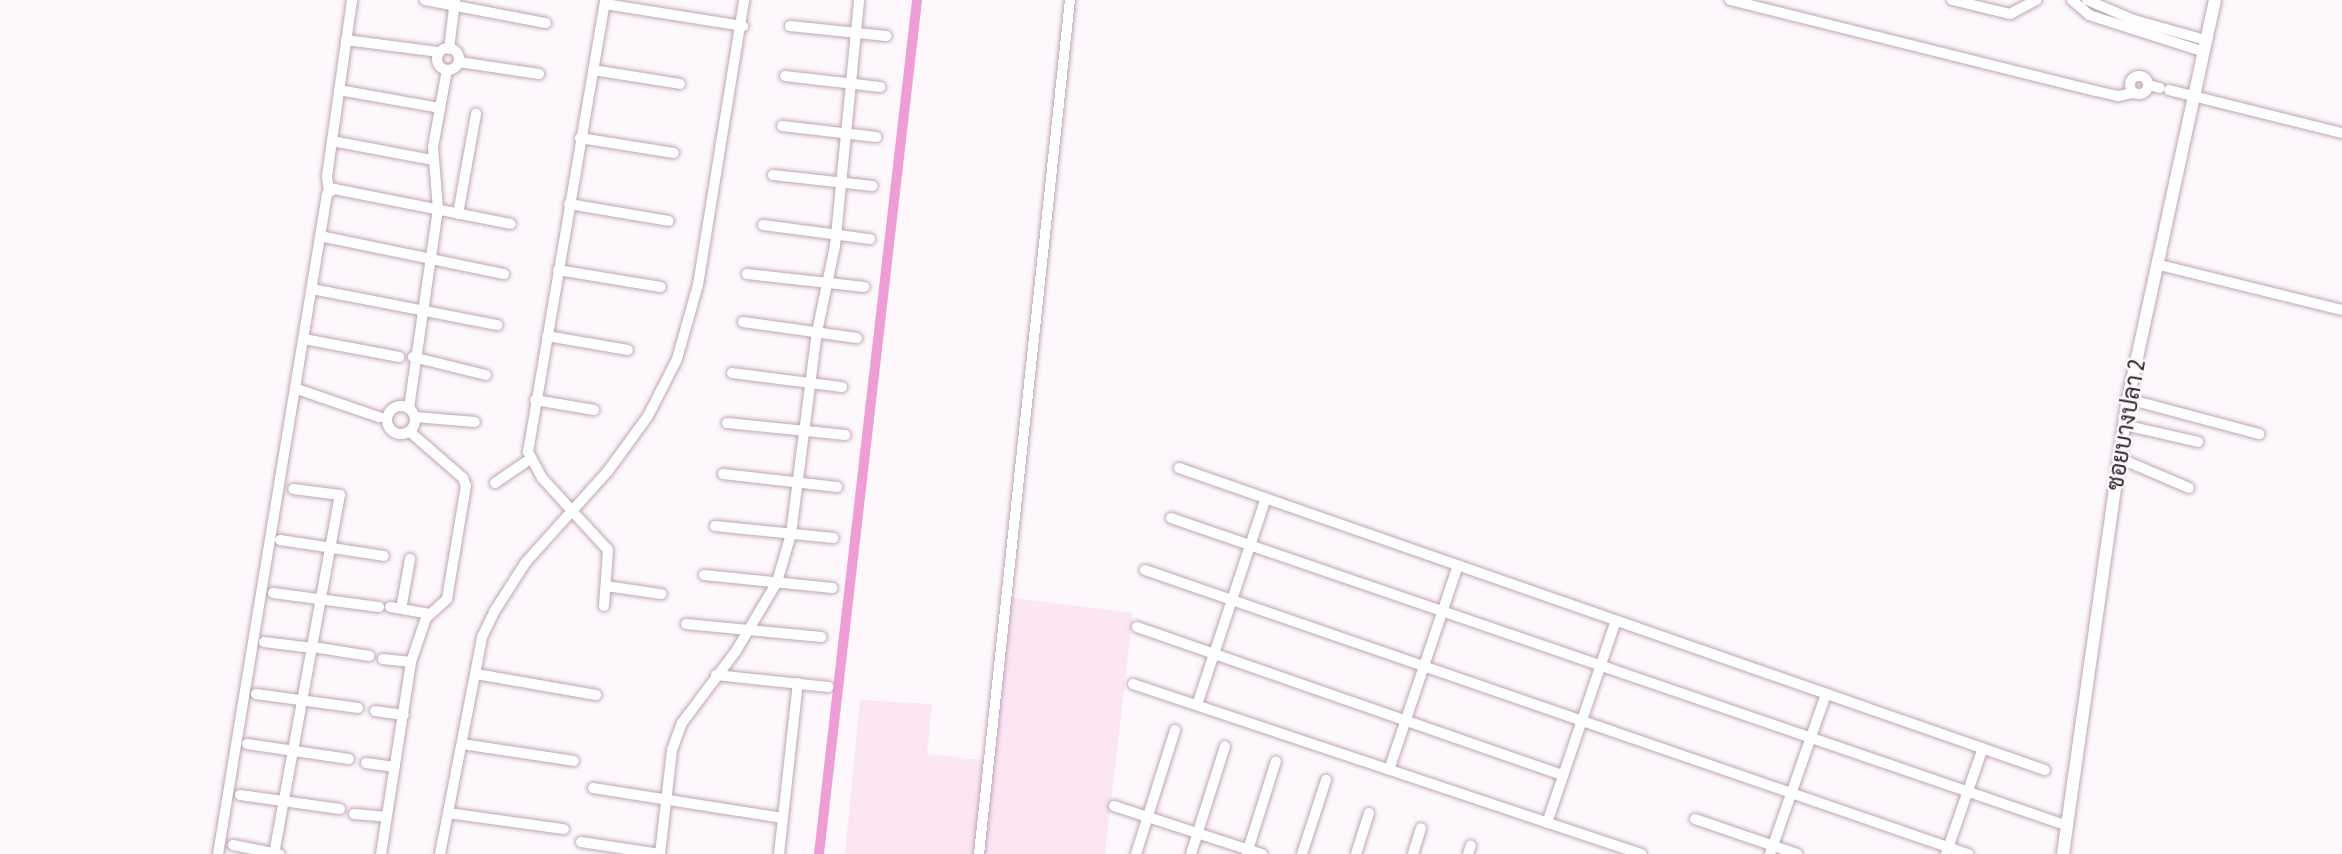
<!DOCTYPE html>
<meta charset="utf-8">
<style>
body{margin:0}
#map{position:relative;width:2342px;height:854px;overflow:hidden;background:#fef8fc;font-family:"Fira Sans Condensed",Sarabun,sans-serif}
div>[style]{position:absolute}
.built>*{inset:0;background:#fce6f4}
.canal>*{height:10px;margin:-5px;padding:0 5px;transform-origin:5px;border-radius:5px;background:#ef9ed5}
.roads{filter:drop-shadow(0 0 2px #bfa5b6) drop-shadow(0 0 2px #bfa5b6)}
.minor>*{height:10px;margin:-5px;padding:0 5px;transform-origin:5px;border-radius:5px;background:#fff}
.minor>.ring{margin:-5px;padding:0;box-sizing:content-box;background:none;border:10px solid #fff;border-radius:50%}
.tertiary>*{height:12px;margin:-6px;padding:0 6px;transform-origin:6px;border-radius:6px;background:#fff}
span{translate:-50% -50%;white-space:nowrap;text-align:center;line-height:1.15;-webkit-text-stroke:5px #fef8fc;paint-order:stroke}
.street-label{font-size:23px;color:#2d232a}
</style>
<div id="map">
<div class="built">
<i style="clip-path:polygon(1007px 597px,1133px 613px,1105px 854px,845px 854px,860px 700px,932px 704px,927px 754px,989px 761px)"></i>
</div>
<div class="canal">
<i style="left:819px;top:854px;width:860px;rotate:-83.45deg"></i>
</div>
<div class="roads">
<div class="minor">
<i style="left:425px;top:0;width:123px;rotate:10.8deg"></i>
<i style="left:1730px;top:0;width:377px;rotate:14deg"></i>
<i style="left:2096px;top:91px;width:23px;rotate:13deg"></i>
<i style="left:2118px;top:96px;width:15px;rotate:-11deg"></i>
<i style="left:1952px;top:0;width:60px;rotate:13.6deg"></i>
<i style="left:2010px;top:14px;width:30px;rotate:-28deg"></i>
<i style="left:2072px;top:0;width:23px;rotate:41deg"></i>
<i style="left:2089px;top:15px;width:119px;rotate:17.7deg"></i>
<i style="left:2087px;top:0;width:51px;rotate:23.1deg"></i>
<i style="left:2134px;top:20px;width:74px;rotate:15.7deg"></i>
<i style="left:605px;top:4px;width:140px;rotate:9.1deg"></i>
<i style="left:790px;top:26px;width:97px;rotate:5.9deg"></i>
<i style="left:346px;top:40px;width:94px;rotate:7.4deg"></i>
<i class="ring" style="left:437px;top:48px;width:12px;height:12px"></i>
<i style="left:449px;top:49px;width:49px;rotate:-83deg"></i>
<i style="left:459px;top:62px;width:81px;rotate:8.5deg"></i>
<i style="left:593px;top:70px;width:88px;rotate:9.1deg"></i>
<i style="left:785px;top:76px;width:96px;rotate:6.6deg"></i>
<i class="ring" style="left:2130px;top:76px;width:8px;height:8px"></i>
<i style="left:2148px;top:85px;width:12px;rotate:14deg"></i>
<i style="left:339px;top:90px;width:103px;rotate:10.1deg"></i>
<i style="left:2169px;top:90px;width:178px;rotate:14deg"></i>
<i style="left:782px;top:126px;width:95px;rotate:6.7deg"></i>
<i style="left:580px;top:138px;width:95px;rotate:9.1deg"></i>
<i style="left:332px;top:141px;width:103px;rotate:10.7deg"></i>
<i style="left:773px;top:175px;width:100px;rotate:6.3deg"></i>
<i style="left:329px;top:191px;width:15px;rotate:-98deg"></i>
<i style="left:327px;top:176px;width:178px;rotate:-81.9deg"></i>
<i style="left:569px;top:204px;width:101px;rotate:9.6deg"></i>
<i style="left:458px;top:214px;width:102px;rotate:-79.8deg"></i>
<i style="left:763px;top:225px;width:108px;rotate:7.5deg"></i>
<i style="left:320px;top:236px;width:188px;rotate:11.7deg"></i>
<i style="left:2160px;top:265px;width:187px;rotate:13.9deg"></i>
<i style="left:558px;top:270px;width:104px;rotate:9.4deg"></i>
<i style="left:747px;top:274px;width:118px;rotate:6.3deg"></i>
<i style="left:312px;top:289px;width:189px;rotate:11deg"></i>
<i style="left:743px;top:322px;width:115px;rotate:8deg"></i>
<i style="left:547px;top:336px;width:82px;rotate:9.8deg"></i>
<i style="left:304px;top:339px;width:97px;rotate:10.7deg"></i>
<i style="left:413px;top:357px;width:75px;rotate:13.9deg"></i>
<i style="left:732px;top:373px;width:111px;rotate:7.3deg"></i>
<i style="left:297px;top:389px;width:87px;rotate:18.9deg"></i>
<i style="left:2128px;top:399px;width:136px;rotate:15deg"></i>
<i style="left:535px;top:400px;width:60px;rotate:9.6deg"></i>
<i class="ring" style="left:387px;top:406px;width:18px;height:18px"></i>
<i style="left:409px;top:408px;width:201px;rotate:-81.7deg"></i>
<i style="left:438px;top:209px;width:62px;rotate:-94.6deg"></i>
<i style="left:433px;top:147px;width:78px;rotate:-79.7deg"></i>
<i style="left:415px;top:417px;width:60px;rotate:4.8deg"></i>
<i style="left:727px;top:423px;width:119px;rotate:5.8deg"></i>
<i style="left:2124px;top:425px;width:76px;rotate:12.9deg"></i>
<i style="left:2119px;top:458px;width:76px;rotate:23.2deg"></i>
<i style="left:1179px;top:468px;width:917px;rotate:19.23deg"></i>
<i style="left:723px;top:474px;width:115px;rotate:6.5deg"></i>
<i style="left:495px;top:483px;width:42px;rotate:-34.4deg"></i>
<i style="left:1171px;top:518px;width:948px;rotate:18.95deg"></i>
<i style="left:715px;top:526px;width:119px;rotate:5.8deg"></i>
<i style="left:280px;top:540px;width:105px;rotate:8.7deg"></i>
<i style="left:1145px;top:570px;width:871px;rotate:19.04deg"></i>
<i style="left:704px;top:575px;width:129px;rotate:5.8deg"></i>
<i style="left:606px;top:586px;width:56px;rotate:8.3deg"></i>
<i style="left:273px;top:593px;width:107px;rotate:7.5deg"></i>
<i style="left:604px;top:606px;width:56px;rotate:-85.9deg"></i>
<i style="left:608px;top:550px;width:98px;rotate:-132.5deg"></i>
<i style="left:542px;top:478px;width:30px;rotate:-118deg"></i>
<i style="left:528px;top:452px;width:459px;rotate:-80.3deg"></i>
<i style="left:390px;top:607px;width:40px;rotate:10deg"></i>
<i style="left:401px;top:609px;width:51px;rotate:-79.8deg"></i>
<i style="left:686px;top:624px;width:136px;rotate:5.5deg"></i>
<i style="left:1137px;top:627px;width:451px;rotate:19.2deg"></i>
<i style="left:264px;top:642px;width:49px;rotate:7deg"></i>
<i style="left:313px;top:647px;width:57px;rotate:9.1deg"></i>
<i style="left:383px;top:659px;width:28px;rotate:6deg"></i>
<i style="left:476px;top:674px;width:122px;rotate:9.9deg"></i>
<i style="left:716px;top:675px;width:113px;rotate:6.1deg"></i>
<i style="left:1133px;top:684px;width:536px;rotate:18.5deg"></i>
<i style="left:256px;top:694px;width:103px;rotate:7.8deg"></i>
<i style="left:1197px;top:705px;width:218px;rotate:-71.6deg"></i>
<i style="left:375px;top:711px;width:29px;rotate:8deg"></i>
<i style="left:247px;top:744px;width:103px;rotate:8.4deg"></i>
<i style="left:462px;top:744px;width:113px;rotate:8.6deg"></i>
<i style="left:366px;top:763px;width:29px;rotate:8deg"></i>
<i style="left:1389px;top:770px;width:216px;rotate:-71.4deg"></i>
<i style="left:593px;top:788px;width:192px;rotate:9deg"></i>
<i style="left:240px;top:795px;width:101px;rotate:8deg"></i>
<i style="left:1114px;top:806px;width:156px;rotate:18deg"></i>
<i style="left:448px;top:813px;width:117px;rotate:7.9deg"></i>
<i style="left:354px;top:814px;width:32px;rotate:5deg"></i>
<i style="left:1695px;top:819px;width:108px;rotate:18.9deg"></i>
<i style="left:1547px;top:823px;width:214px;rotate:-71.2deg"></i>
<i style="left:581px;top:842px;width:80px;rotate:8.6deg"></i>
<i style="left:233px;top:845px;width:47px;rotate:11.1deg"></i>
<i style="left:1247px;top:853px;width:96px;rotate:-72.5deg"></i>
<i style="left:218px;top:854px;width:669px;rotate:-80.62deg"></i>
<i style="left:327px;top:194px;width:9px;rotate:-36deg"></i>
<i style="left:334px;top:189px;width:180px;rotate:11.2deg"></i>
<i style="left:274px;top:854px;width:365px;rotate:-79.6deg"></i>
<i style="left:340px;top:495px;width:47px;rotate:-172.7deg"></i>
<i style="left:381px;top:854px;width:194px;rotate:-81.1deg"></i>
<i style="left:411px;top:662px;width:46px;rotate:-71.2deg"></i>
<i style="left:426px;top:618px;width:28px;rotate:-42deg"></i>
<i style="left:447px;top:599px;width:115px;rotate:-80.5deg"></i>
<i style="left:466px;top:486px;width:9px;rotate:-111deg"></i>
<i style="left:463px;top:478px;width:70px;rotate:-139deg"></i>
<i style="left:440px;top:854px;width:221px;rotate:-79deg"></i>
<i style="left:482px;top:637px;width:28px;rotate:-64deg"></i>
<i style="left:494px;top:612px;width:59px;rotate:-57.4deg"></i>
<i style="left:526px;top:562px;width:122px;rotate:-48deg"></i>
<i style="left:608px;top:471px;width:68px;rotate:-54deg"></i>
<i style="left:648px;top:416px;width:64px;rotate:-63deg"></i>
<i style="left:677px;top:359px;width:77px;rotate:-74.2deg"></i>
<i style="left:698px;top:285px;width:289px;rotate:-80.8deg"></i>
<i style="left:660px;top:854px;width:105px;rotate:-83.4deg"></i>
<i style="left:672px;top:750px;width:29px;rotate:-70deg"></i>
<i style="left:682px;top:723px;width:90px;rotate:-53.1deg"></i>
<i style="left:736px;top:651px;width:80px;rotate:-59.3deg"></i>
<i style="left:777px;top:582px;width:50px;rotate:-73.7deg"></i>
<i style="left:791px;top:534px;width:204px;rotate:-82.7deg"></i>
<i style="left:817px;top:332px;width:88px;rotate:-78.2deg"></i>
<i style="left:835px;top:246px;width:247px;rotate:-84.4deg"></i>
<i style="left:779px;top:854px;width:172px;rotate:-83.7deg"></i>
<i style="left:979px;top:854px;width:859px;rotate:-83.92deg"></i>
<i style="left:1136px;top:854px;width:130px;rotate:-72.5deg"></i>
<i style="left:1191px;top:854px;width:113px;rotate:-72.5deg"></i>
<i style="left:1302px;top:854px;width:78px;rotate:-72deg"></i>
<i style="left:1356px;top:854px;width:43px;rotate:-72.4deg"></i>
<i style="left:1413px;top:854px;width:27px;rotate:-73deg"></i>
<i style="left:1468px;top:854px;width:9px;rotate:-72deg"></i>
<i style="left:1770px;top:854px;width:170px;rotate:-70.7deg"></i>
<i style="left:1946px;top:854px;width:112px;rotate:-70.8deg"></i>
</div>
<div class="tertiary">
<i style="left:2063px;top:854px;width:460px;rotate:-81.9deg"></i>
<i style="left:2128px;top:399px;width:408px;rotate:-77.7deg"></i>
</div>
</div>
<div class="street-label">
<span style="left:2126px;top:425px;rotate:-80deg">ซอยบางปลา 2</span>
</div>
</div>
